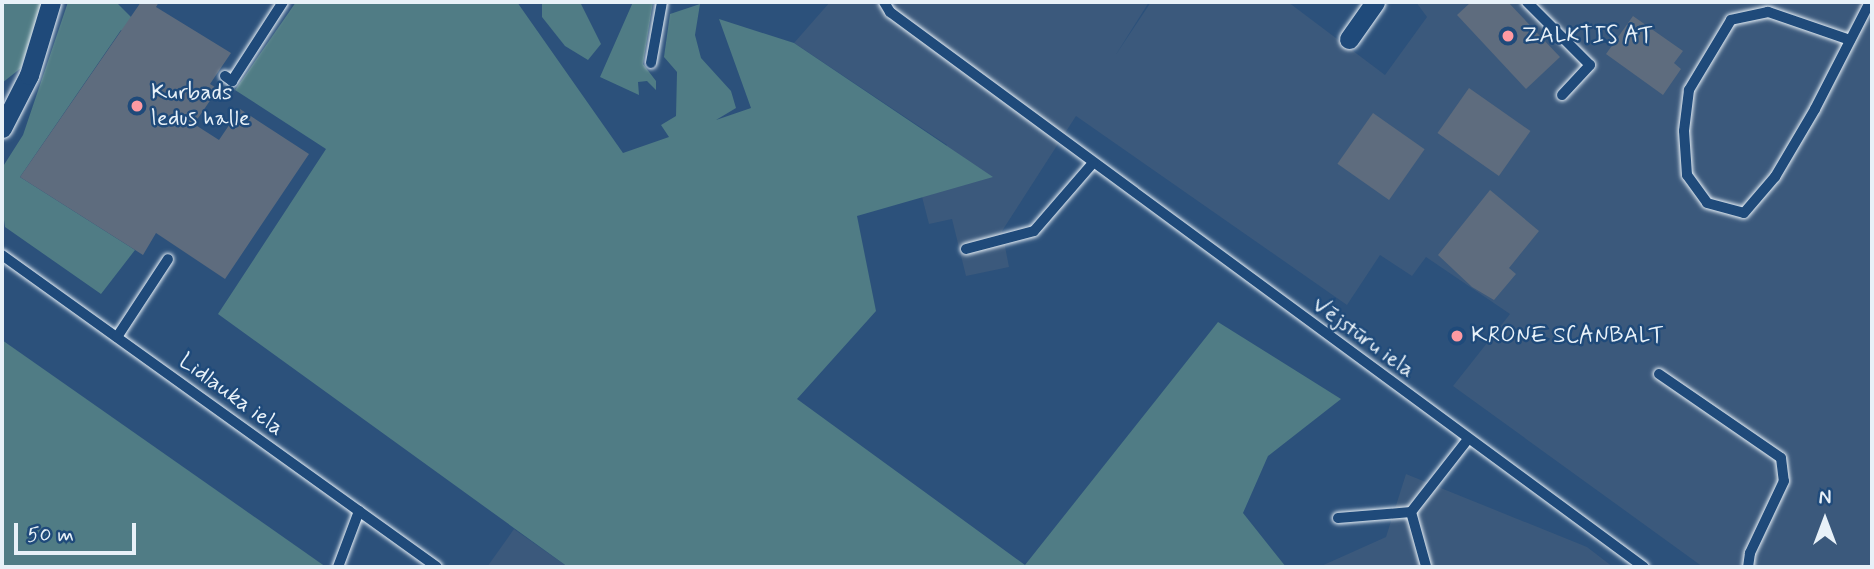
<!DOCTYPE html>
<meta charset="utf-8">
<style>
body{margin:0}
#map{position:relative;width:1874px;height:569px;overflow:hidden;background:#2c517b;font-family:Mynerve,sans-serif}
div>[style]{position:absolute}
.built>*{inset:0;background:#3b597c}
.green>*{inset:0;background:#507c85}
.building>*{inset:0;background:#5e6c7e;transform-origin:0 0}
.roads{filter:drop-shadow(0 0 2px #e8f1f8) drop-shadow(0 0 2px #e8f1f8)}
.lane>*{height:10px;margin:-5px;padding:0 5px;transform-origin:5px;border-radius:5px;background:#1f4a7a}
.street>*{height:19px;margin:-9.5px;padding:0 9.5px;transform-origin:9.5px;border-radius:9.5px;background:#1f4a7a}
.dots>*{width:19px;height:19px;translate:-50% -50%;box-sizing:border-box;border:4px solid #1f4a7a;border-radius:50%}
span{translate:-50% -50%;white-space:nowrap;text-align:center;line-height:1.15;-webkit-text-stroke:5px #1f4a7a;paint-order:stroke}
.poi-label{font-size:23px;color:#e8f1f8}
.left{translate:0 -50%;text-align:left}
.street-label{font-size:23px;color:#e8f1f8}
.frame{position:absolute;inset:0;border:4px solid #e8f1f8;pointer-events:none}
.north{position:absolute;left:1790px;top:485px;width:70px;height:70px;-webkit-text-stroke:5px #1f4a7a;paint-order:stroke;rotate:0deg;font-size:19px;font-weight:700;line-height:28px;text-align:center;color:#e8f1f8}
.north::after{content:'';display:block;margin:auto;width:24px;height:32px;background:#e8f1f8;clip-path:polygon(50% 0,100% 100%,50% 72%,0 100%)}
.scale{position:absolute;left:14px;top:523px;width:122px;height:32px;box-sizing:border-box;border:4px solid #e8f1f8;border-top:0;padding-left:9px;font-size:21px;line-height:24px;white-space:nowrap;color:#e8f1f8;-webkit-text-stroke:5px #1f4a7a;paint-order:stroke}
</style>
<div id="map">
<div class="built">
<i style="clip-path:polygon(830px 2px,873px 2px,890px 12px,897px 2px,1149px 2px,1115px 56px,1151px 2px,1288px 2px,1385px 75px,1427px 17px,1416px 2px,1872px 2px,1872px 567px,1703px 567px,1453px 386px,1510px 314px,1426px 257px,1412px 276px,1380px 255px,1347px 305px,1076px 116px,1002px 231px,1009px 267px,966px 276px,952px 219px,929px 224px,919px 185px,947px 145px,794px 43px)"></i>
<i style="clip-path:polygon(1406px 474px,1587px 547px,1613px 567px,1319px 567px,1386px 537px)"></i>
<i style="clip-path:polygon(514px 529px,568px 567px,487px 567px)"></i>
</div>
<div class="green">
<i style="clip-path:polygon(2px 2px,42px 2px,21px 68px,2px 83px)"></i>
<i style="clip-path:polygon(68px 2px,116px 2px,136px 22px,128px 33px,121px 30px,20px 177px,135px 250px,101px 294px,5px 227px,2px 206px,2px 168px,23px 135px)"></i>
<i style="clip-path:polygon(296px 2px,517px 2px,623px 153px,669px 137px,661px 125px,676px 116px,677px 72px,664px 57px,670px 14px,700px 4px,695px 35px,701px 58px,731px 91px,736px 108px,716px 120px,751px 108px,719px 19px,794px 43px,993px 177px,857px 216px,876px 311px,797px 399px,1025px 565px,1218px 322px,1341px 399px,1268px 456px,1243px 513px,1286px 567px,568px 567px,218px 314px,326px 149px,235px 90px)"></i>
<i style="clip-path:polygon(542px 2px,580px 2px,601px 44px,588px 60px,565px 46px,542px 17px)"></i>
<i style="clip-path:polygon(633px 2px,653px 2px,643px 64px,656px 81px,656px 90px,647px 81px,638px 82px,639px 95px,600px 77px)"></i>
<i style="clip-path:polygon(2px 340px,326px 567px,2px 567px)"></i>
</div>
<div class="building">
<i style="clip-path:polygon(141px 2px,159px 2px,156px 7px,231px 53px,210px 84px,218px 89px,194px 124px,219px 140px,240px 109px,309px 154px,225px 279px,156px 233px,143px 255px,20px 177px)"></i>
<i style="clip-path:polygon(1471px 2px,1508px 2px,1560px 57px,1526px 89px,1457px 15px)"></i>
<i style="clip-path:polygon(1633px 16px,1683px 51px,1674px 63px,1681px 69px,1663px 95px,1606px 54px)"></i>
<i style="left:1469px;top:88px;width:75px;height:55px;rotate:35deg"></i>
<i style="left:1373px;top:113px;width:63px;height:62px;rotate:35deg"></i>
<i style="clip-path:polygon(1490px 190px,1539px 231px,1509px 268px,1516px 274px,1494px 300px,1472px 287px,1438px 255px)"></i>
</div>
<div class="roads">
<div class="lane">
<i style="left:884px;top:2px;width:12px;rotate:59deg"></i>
<i style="left:890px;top:12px;width:936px;rotate:36.36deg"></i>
<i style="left:1527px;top:2px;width:89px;rotate:45deg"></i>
<i style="left:1590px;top:65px;width:41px;rotate:133deg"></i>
<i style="left:1850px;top:40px;width:87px;rotate:-161.1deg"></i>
<i style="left:1768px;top:12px;width:38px;rotate:168deg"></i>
<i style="left:1731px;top:20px;width:82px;rotate:121deg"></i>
<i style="left:1689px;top:90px;width:41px;rotate:97deg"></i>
<i style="left:1684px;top:131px;width:44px;rotate:86.1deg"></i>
<i style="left:1687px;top:175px;width:34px;rotate:54deg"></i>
<i style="left:1707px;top:203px;width:38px;rotate:15deg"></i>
<i style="left:1744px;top:213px;width:48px;rotate:-49.3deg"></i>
<i style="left:1775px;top:177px;width:79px;rotate:-59.5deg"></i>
<i style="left:1815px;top:109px;width:120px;rotate:-62.8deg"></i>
<i style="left:651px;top:63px;width:62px;rotate:-79.8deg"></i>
<i style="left:225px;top:76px;width:9px;rotate:36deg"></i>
<i style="left:232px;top:81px;width:94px;rotate:-57.2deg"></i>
<i style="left:966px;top:249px;width:70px;rotate:-14.8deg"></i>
<i style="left:1034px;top:231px;width:90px;rotate:-49.1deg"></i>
<i style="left:2px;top:255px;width:535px;rotate:35.65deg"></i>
<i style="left:117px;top:337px;width:93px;rotate:-56.8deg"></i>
<i style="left:1659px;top:374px;width:148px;rotate:34.5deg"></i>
<i style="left:1781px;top:458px;width:23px;rotate:83deg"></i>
<i style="left:1784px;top:481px;width:80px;rotate:115.3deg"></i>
<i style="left:1750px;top:553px;width:14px;rotate:98deg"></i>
<i style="left:1411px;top:512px;width:56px;rotate:74.5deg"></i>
<i style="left:1338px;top:518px;width:73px;rotate:-4.7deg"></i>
<i style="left:1411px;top:512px;width:93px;rotate:-52deg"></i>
<i style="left:338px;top:567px;width:60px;rotate:-69.4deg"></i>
</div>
<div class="street">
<i style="left:1349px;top:39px;width:45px;rotate:-54.9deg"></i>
<i style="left:2px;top:128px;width:59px;rotate:-63deg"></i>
<i style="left:29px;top:75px;width:76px;rotate:-73.2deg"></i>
</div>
</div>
<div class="dots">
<i style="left:1508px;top:36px;background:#ff9aa2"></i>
<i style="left:137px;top:106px;background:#ff9aa2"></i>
<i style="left:1457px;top:336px;background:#ff9aa2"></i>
</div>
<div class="poi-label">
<span class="left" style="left:1522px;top:36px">ZALKTIS AT</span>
<span class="left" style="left:151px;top:106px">Kurbads<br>ledus halle</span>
<span class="left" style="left:1471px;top:336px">KRONE SCANBALT</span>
</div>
<div class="street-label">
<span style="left:1363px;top:338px;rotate:36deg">Vējstūru iela</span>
<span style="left:231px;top:395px;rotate:36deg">Lidlauka iela</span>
</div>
<div class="frame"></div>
<div class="north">N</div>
<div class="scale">50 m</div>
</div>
